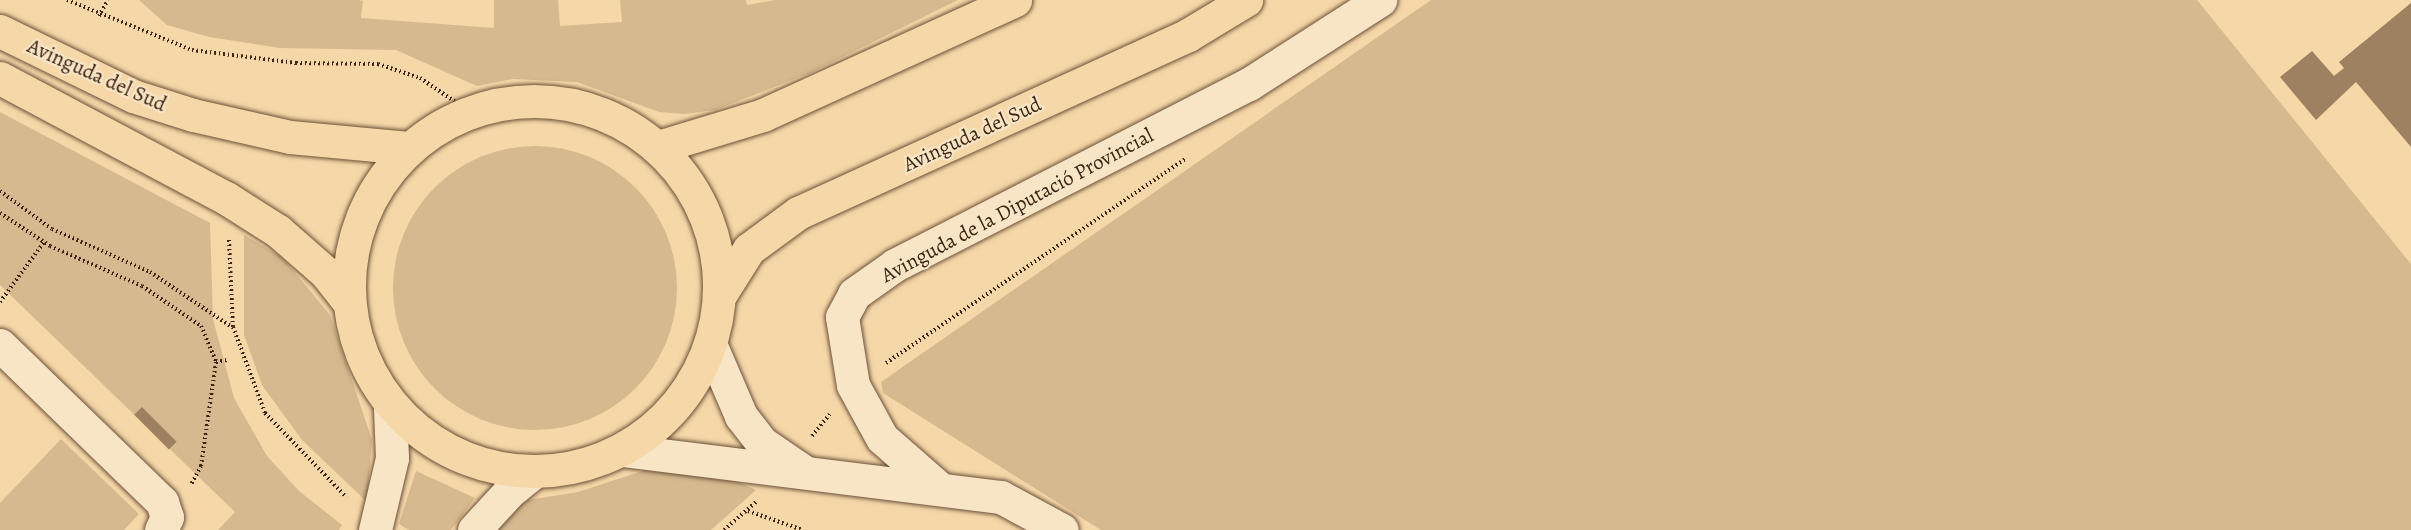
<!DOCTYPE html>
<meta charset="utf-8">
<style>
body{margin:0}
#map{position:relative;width:2411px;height:530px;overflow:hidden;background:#f5d7a8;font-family:Alegreya,serif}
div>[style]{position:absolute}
.green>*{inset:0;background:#d6b98e}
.round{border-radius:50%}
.building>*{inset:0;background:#9d8160;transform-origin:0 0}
.path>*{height:4px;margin-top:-2px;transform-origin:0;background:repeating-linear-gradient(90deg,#3e2412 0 1.5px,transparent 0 4.5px)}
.roads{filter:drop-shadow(0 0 2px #6c5138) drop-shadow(0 0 2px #6c5138)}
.minor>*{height:33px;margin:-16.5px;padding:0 16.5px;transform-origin:16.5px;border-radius:16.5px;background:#f8e5c6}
.major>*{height:33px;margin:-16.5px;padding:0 16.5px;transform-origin:16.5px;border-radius:16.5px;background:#f5d7a8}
.major>.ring{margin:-16.5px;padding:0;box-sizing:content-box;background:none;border:33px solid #f5d7a8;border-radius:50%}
span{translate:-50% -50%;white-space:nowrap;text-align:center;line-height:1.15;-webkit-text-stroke:4.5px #f8e5c6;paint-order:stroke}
.street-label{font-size:21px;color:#3e2412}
</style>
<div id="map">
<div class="green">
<i style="clip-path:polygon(139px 0,359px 0,363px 1px,361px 18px,494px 28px,494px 0,558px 0,560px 26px,622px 22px,620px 0,746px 0,747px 5px,775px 0,958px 0,810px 73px,715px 110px,684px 114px,659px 112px,577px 82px,513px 79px,477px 86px,396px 50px,280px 48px,209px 37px,167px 25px)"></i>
<i style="clip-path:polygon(1431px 0,2197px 0,2411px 264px,2411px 530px,1101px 530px,883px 393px,881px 382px)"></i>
<i style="clip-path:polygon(0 112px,210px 223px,213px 319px,234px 398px,267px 456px,299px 491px,342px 525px,339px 530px,218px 530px,235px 512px,0 285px)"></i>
<i class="round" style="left:393px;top:146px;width:284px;height:284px"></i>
<i style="clip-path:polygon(244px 235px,282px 257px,330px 315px,372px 440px,367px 502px,302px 440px,262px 385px,244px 335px)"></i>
<i style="clip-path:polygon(61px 439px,139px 514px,124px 530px,0 530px,0 503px)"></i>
<i style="clip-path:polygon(652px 468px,729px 478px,756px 490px,711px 530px,485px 530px,528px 500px,578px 492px)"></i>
<i style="clip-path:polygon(416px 471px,475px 498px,451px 530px,409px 530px,399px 524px)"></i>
</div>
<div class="building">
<i style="clip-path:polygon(2411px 3px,2411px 147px,2356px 82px,2316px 120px,2280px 77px,2312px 51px,2334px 76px,2344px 68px,2339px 62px)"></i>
<i style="left:142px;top:407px;width:49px;height:11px;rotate:45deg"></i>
</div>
<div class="path">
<i style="left:67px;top:0;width:135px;rotate:21.8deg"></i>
<i style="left:192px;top:50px;width:105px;rotate:7.1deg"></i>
<i style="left:296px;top:63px;width:82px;rotate:0.7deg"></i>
<i style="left:378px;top:64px;width:44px;rotate:18.4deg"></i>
<i style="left:420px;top:78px;width:59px;rotate:34deg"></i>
<i style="left:99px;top:16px;width:18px;rotate:-61deg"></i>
<i style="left:0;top:191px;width:64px;rotate:36.2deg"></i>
<i style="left:52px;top:229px;width:107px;rotate:23.7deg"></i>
<i style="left:150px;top:272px;width:99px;rotate:33.9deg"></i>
<i style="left:0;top:213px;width:60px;rotate:33.4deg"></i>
<i style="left:50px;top:246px;width:100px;rotate:23.5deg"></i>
<i style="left:142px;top:286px;width:71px;rotate:34.1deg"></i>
<i style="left:201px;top:326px;width:39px;rotate:67deg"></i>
<i style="left:216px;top:362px;width:105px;rotate:98.2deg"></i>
<i style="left:201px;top:466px;width:21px;rotate:118deg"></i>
<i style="left:229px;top:240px;width:87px;rotate:87.4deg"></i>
<i style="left:233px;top:327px;width:92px;rotate:69.6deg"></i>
<i style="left:265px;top:413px;width:117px;rotate:46deg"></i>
<i style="left:0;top:302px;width:74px;rotate:-53.7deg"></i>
<i style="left:216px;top:362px;width:11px;rotate:-10deg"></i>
<i style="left:886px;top:363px;width:364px;rotate:-34.3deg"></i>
<i style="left:812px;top:436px;width:28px;rotate:-51deg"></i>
<i style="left:748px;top:511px;width:58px;rotate:19.1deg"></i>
<i style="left:724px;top:530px;width:44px;rotate:-41.3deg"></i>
</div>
<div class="roads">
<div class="minor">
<i style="left:0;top:345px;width:226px;rotate:44.1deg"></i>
<i style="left:162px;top:502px;width:16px;rotate:72deg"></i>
<i style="left:167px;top:517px;width:14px;rotate:115deg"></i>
<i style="left:711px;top:346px;width:76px;rotate:66.8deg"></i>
<i style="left:741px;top:416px;width:34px;rotate:52deg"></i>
<i style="left:762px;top:443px;width:50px;rotate:34.3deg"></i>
<i style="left:622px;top:450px;width:382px;rotate:7.1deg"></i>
<i style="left:1001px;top:497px;width:69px;rotate:28.4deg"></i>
<i style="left:938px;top:487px;width:74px;rotate:-138.8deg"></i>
<i style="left:882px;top:438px;width:60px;rotate:-118.7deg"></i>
<i style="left:853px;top:385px;width:69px;rotate:-99.2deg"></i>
<i style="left:842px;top:317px;width:26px;rotate:-62deg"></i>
<i style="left:854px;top:294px;width:50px;rotate:-35.3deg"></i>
<i style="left:895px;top:265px;width:398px;rotate:-27.1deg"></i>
<i style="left:1249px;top:84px;width:156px;rotate:-32.7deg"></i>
<i style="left:375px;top:530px;width:74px;rotate:-76.7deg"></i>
<i style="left:392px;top:458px;width:50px;rotate:-92.3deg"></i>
<i style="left:474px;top:530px;width:52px;rotate:-47.4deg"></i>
<i style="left:509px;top:492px;width:33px;rotate:-39deg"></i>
</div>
<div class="major">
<i style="left:0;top:31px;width:148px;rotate:26deg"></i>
<i style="left:133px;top:96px;width:63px;rotate:17.6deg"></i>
<i style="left:193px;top:115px;width:99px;rotate:12.8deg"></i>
<i style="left:290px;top:137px;width:119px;rotate:5.3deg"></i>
<i style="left:0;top:78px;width:256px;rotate:28deg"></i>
<i style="left:226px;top:198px;width:62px;rotate:32.4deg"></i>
<i style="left:278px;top:231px;width:64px;rotate:41.2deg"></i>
<i style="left:326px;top:273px;width:37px;rotate:52deg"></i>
<i class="ring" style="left:349px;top:101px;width:337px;height:337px"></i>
<i style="left:658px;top:147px;width:110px;rotate:-16.9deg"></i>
<i style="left:763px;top:115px;width:277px;rotate:-24.5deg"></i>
<i style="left:720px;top:295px;width:54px;rotate:-57.8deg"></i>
<i style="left:749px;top:249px;width:61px;rotate:-36.3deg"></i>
<i style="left:798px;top:213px;width:429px;rotate:-24.5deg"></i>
<i style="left:1188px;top:35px;width:68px;rotate:-31.1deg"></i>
</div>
</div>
<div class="street-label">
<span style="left:97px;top:75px;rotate:24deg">Avinguda del Sud</span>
<span style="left:972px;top:134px;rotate:-25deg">Avinguda del Sud</span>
<span style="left:1017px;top:205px;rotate:-28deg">Avinguda de la Diputació Provincial</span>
</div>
</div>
